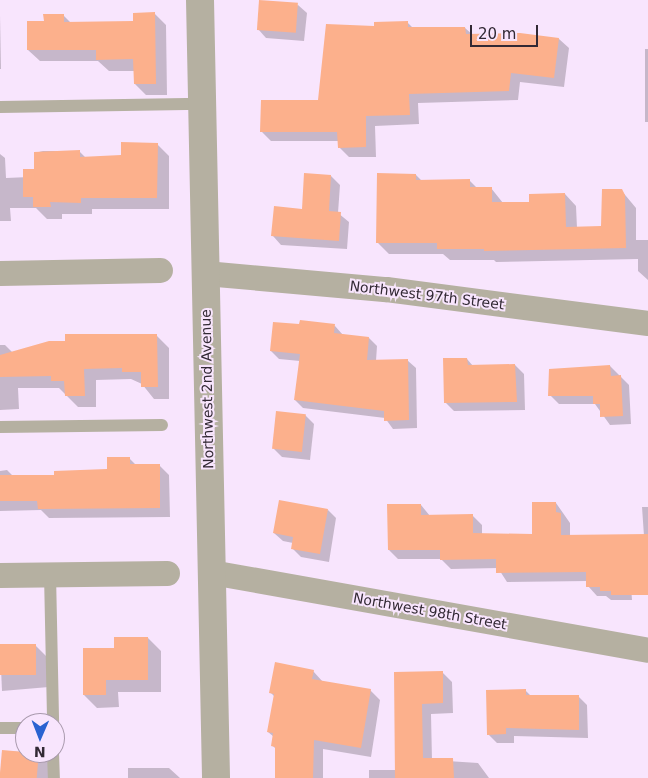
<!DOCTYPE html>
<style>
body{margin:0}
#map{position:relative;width:648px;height:778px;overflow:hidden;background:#f8e5fd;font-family:"DejaVu Sans",sans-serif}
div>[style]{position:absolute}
.shadow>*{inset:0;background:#0003;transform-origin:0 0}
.building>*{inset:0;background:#fcb08c;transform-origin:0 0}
.service>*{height:12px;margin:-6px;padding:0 6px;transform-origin:6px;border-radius:6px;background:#b5b0a1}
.minor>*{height:25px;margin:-12.5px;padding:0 12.5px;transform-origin:12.5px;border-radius:12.5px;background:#b5b0a1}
.tertiary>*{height:28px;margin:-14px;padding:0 14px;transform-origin:14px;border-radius:14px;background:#b5b0a1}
span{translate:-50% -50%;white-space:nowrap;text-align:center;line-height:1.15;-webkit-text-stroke:4px #f8e5fd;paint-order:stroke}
.street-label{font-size:14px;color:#322934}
.north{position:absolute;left:15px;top:713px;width:50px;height:50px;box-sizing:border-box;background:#f8e5fd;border:1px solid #a99aad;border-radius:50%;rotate:181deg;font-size:14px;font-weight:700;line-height:20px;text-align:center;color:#322934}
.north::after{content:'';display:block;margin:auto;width:18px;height:22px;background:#2a63d1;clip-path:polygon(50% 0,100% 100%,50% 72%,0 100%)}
.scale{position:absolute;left:470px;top:25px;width:68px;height:22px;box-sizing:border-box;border:2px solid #322934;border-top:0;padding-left:6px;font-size:15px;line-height:18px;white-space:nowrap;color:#322934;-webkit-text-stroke:4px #f8e5fd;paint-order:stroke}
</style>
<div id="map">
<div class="shadow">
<i style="clip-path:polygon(298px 5px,307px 13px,304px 41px,266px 38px,258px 29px)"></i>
<i style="clip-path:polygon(154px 13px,166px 25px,167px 95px,146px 95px,135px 84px,135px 71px,109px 71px,98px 61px,40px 61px,28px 50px,45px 22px,63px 15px,71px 23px,134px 22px)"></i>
<i style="clip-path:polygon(0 15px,1px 69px,0 69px)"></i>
<i style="clip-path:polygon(407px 22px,413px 28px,465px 28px,473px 35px,520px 35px,559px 39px,569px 48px,564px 87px,520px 82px,518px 100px,418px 103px,419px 124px,375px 126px,376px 157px,349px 157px,339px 147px,339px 141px,271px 141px,262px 132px,320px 101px,375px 28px)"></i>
<i style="left:645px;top:49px;width:3px;height:73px"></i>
<i style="clip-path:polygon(157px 144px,169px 156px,169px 209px,92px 209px,92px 214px,62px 214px,62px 219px,47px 219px,36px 208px,10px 208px,11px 221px,0 221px,0 154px,5px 158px,6px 178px,29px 177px,35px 171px,35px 153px,43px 151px,79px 151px,86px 158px,122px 157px)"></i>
<i style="clip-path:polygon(416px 175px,422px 181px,469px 180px,477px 188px,491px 188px,503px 203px,530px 203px,565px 194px,576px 206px,577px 228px,602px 228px,621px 190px,636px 208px,636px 240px,648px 240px,648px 280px,638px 271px,638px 259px,496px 262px,494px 260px,450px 260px,443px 254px,389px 254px,378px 243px)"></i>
<i style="clip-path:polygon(331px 176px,340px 185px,338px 213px,349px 222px,347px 249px,281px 245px,273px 236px,303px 210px)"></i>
<i style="clip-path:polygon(335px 326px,343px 335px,369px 338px,377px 346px,376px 361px,407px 360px,416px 368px,417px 428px,393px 429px,385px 418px,303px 408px,295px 400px,300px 361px,279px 359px,271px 351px)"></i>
<i style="clip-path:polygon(157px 336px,169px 348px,169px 399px,154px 399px,142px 384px,131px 379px,96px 380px,96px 407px,78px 407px,59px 388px,18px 388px,19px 409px,0 410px,0 345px,5px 345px,13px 353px,66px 342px)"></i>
<i style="clip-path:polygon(467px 359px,473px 366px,515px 365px,524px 374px,525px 410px,454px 411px,445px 402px)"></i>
<i style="clip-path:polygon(610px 366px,629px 385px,631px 424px,610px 425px,595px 404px,559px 404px,550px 395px)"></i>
<i style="clip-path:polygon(305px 415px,314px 424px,310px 460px,282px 457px,274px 449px)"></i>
<i style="clip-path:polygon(129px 458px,136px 465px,159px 465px,169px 475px,170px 517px,49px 518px,41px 510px,0 511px,0 471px,7px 470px,13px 476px,55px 476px,109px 471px)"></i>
<i style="clip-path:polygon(556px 503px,570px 523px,570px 536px,644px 536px,642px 507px,648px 507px,648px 586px,631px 586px,632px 600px,611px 600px,606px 596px,597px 596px,588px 586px,588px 581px,507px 582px,498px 568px,451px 569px,441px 559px,398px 559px,389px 550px,421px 505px,430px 516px,472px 515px,482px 525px,482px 535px,533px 535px)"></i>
<i style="clip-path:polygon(328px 510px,336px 518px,329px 562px,301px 557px,293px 549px,293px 543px,283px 541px,274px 533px)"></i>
<i style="clip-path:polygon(148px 638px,161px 651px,161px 692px,118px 692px,119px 707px,97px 708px,84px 695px,115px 649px)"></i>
<i style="clip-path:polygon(35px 645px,48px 658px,49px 687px,2px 691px,0 646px)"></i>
<i style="clip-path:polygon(313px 671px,323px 682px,370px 690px,380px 700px,371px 757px,323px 749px,323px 778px,276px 778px,277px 750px,272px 745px,274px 737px,268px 732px,275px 697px,271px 693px)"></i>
<i style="clip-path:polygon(442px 672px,452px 682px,453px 713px,431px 714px,432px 760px,478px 763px,489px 778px,369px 778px,369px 770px,396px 770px,396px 673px)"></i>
<i style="clip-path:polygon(525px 690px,532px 697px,578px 696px,587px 705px,588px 738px,514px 736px,514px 743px,497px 743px,488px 734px)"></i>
<i style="clip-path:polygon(4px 751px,40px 753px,51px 764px,51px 778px,0 778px)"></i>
<i style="clip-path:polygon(128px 768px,169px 768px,180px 778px,115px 778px,128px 778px)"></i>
</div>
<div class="building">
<i style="left:259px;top:0;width:39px;height:30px;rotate:4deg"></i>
<i style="clip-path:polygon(155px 12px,156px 84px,134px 84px,133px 59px,96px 60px,96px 50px,27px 50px,27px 21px,44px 21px,43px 14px,64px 14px,64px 22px,133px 21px,133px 13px)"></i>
<i style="clip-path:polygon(408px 21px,408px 27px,465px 27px,466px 34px,520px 33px,559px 38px,554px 78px,511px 73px,509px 91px,409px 94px,410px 115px,366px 116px,366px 147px,338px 148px,337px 132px,260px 132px,261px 100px,318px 100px,326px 24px,374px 26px,374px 22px)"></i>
<i style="clip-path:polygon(121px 142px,158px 143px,157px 198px,81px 198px,81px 203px,50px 202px,51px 207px,33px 207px,33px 197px,23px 197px,23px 169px,34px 169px,34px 152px,80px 150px,80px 157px,121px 155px)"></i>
<i style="clip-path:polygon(304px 173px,331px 175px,329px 211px,341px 212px,339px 241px,271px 236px,274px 206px,302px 209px)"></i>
<i style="clip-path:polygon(377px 173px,416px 174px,416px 180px,470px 179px,470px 187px,492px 187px,492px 202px,529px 202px,529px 194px,565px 193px,566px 227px,601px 226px,602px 189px,622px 189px,625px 195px,626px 248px,484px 251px,484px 249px,437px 249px,437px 243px,376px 243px)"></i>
<i style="clip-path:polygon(300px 320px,335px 324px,334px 333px,369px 337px,367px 360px,408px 359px,409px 420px,384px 421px,384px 411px,294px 400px,300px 354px,270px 351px,273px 322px,299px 324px)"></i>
<i style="clip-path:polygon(65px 334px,157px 334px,158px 387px,141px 387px,141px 372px,122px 372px,122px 368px,84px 369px,85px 396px,65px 396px,64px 381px,51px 381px,51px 376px,0 377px,0 355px,49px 341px,65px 341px)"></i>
<i style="clip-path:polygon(443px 358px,467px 358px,468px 365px,515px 364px,517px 402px,444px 403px)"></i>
<i style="clip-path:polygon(610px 365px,611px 376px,621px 375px,623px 416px,600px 417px,600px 404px,593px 404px,593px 396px,548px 396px,549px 369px)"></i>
<i style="left:276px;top:411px;width:30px;height:38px;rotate:6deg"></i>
<i style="clip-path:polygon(107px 457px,130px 457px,130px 464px,160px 464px,160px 508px,38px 509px,37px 501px,0 501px,0 475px,54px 475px,54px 471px,107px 469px)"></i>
<i style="clip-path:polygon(279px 500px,328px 509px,320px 554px,291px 549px,293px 537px,273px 533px)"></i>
<i style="clip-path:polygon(532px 502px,556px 502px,556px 512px,561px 513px,561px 535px,648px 534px,648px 595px,611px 595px,611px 591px,600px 591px,600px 587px,586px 587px,586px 572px,496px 573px,496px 559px,440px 560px,440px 550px,388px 550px,387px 504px,421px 504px,421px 515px,473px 514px,473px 533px,532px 534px)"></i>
<i style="clip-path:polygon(114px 637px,148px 637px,148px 680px,106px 680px,106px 695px,83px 695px,83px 648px,114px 648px)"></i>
<i style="left:0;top:644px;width:36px;height:31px"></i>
<i style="clip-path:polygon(275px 662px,314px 670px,312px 679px,371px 689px,361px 748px,314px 740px,313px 778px,275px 778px,275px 747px,271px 746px,273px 733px,267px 732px,274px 694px,269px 693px)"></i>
<i style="clip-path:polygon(443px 671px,443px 703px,422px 704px,423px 758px,453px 758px,454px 778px,395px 778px,394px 672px)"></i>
<i style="clip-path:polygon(526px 689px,526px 695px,579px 695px,579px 730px,506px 728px,506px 734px,487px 735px,486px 690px)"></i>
<i style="left:2px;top:750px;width:37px;height:28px;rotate:5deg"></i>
</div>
<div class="service">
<i style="left:0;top:107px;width:202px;rotate:-0.9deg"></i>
<i style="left:0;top:427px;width:162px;rotate:-0.7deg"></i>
<i style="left:50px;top:574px;width:149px;rotate:88.8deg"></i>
<i style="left:0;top:728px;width:25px"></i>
<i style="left:53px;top:753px;width:25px;rotate:88deg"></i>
</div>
<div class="minor">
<i style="left:0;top:273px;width:160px;rotate:-1.1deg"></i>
<i style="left:205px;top:273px;width:182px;rotate:5.1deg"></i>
<i style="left:386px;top:289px;width:264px;rotate:7.4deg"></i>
<i style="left:211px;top:572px;width:444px;rotate:10.1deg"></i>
<i style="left:0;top:575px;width:167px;rotate:-0.7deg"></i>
</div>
<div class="tertiary">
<i style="left:200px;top:0;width:778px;rotate:88.82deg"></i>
</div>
<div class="street-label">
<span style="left:427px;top:295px;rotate:7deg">Northwest 97th Street</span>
<span style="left:207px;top:389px;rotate:-91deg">Northwest 2nd Avenue</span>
<span style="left:430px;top:611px;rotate:10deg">Northwest 98th Street</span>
</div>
<div class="north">N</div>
<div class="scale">20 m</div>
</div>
